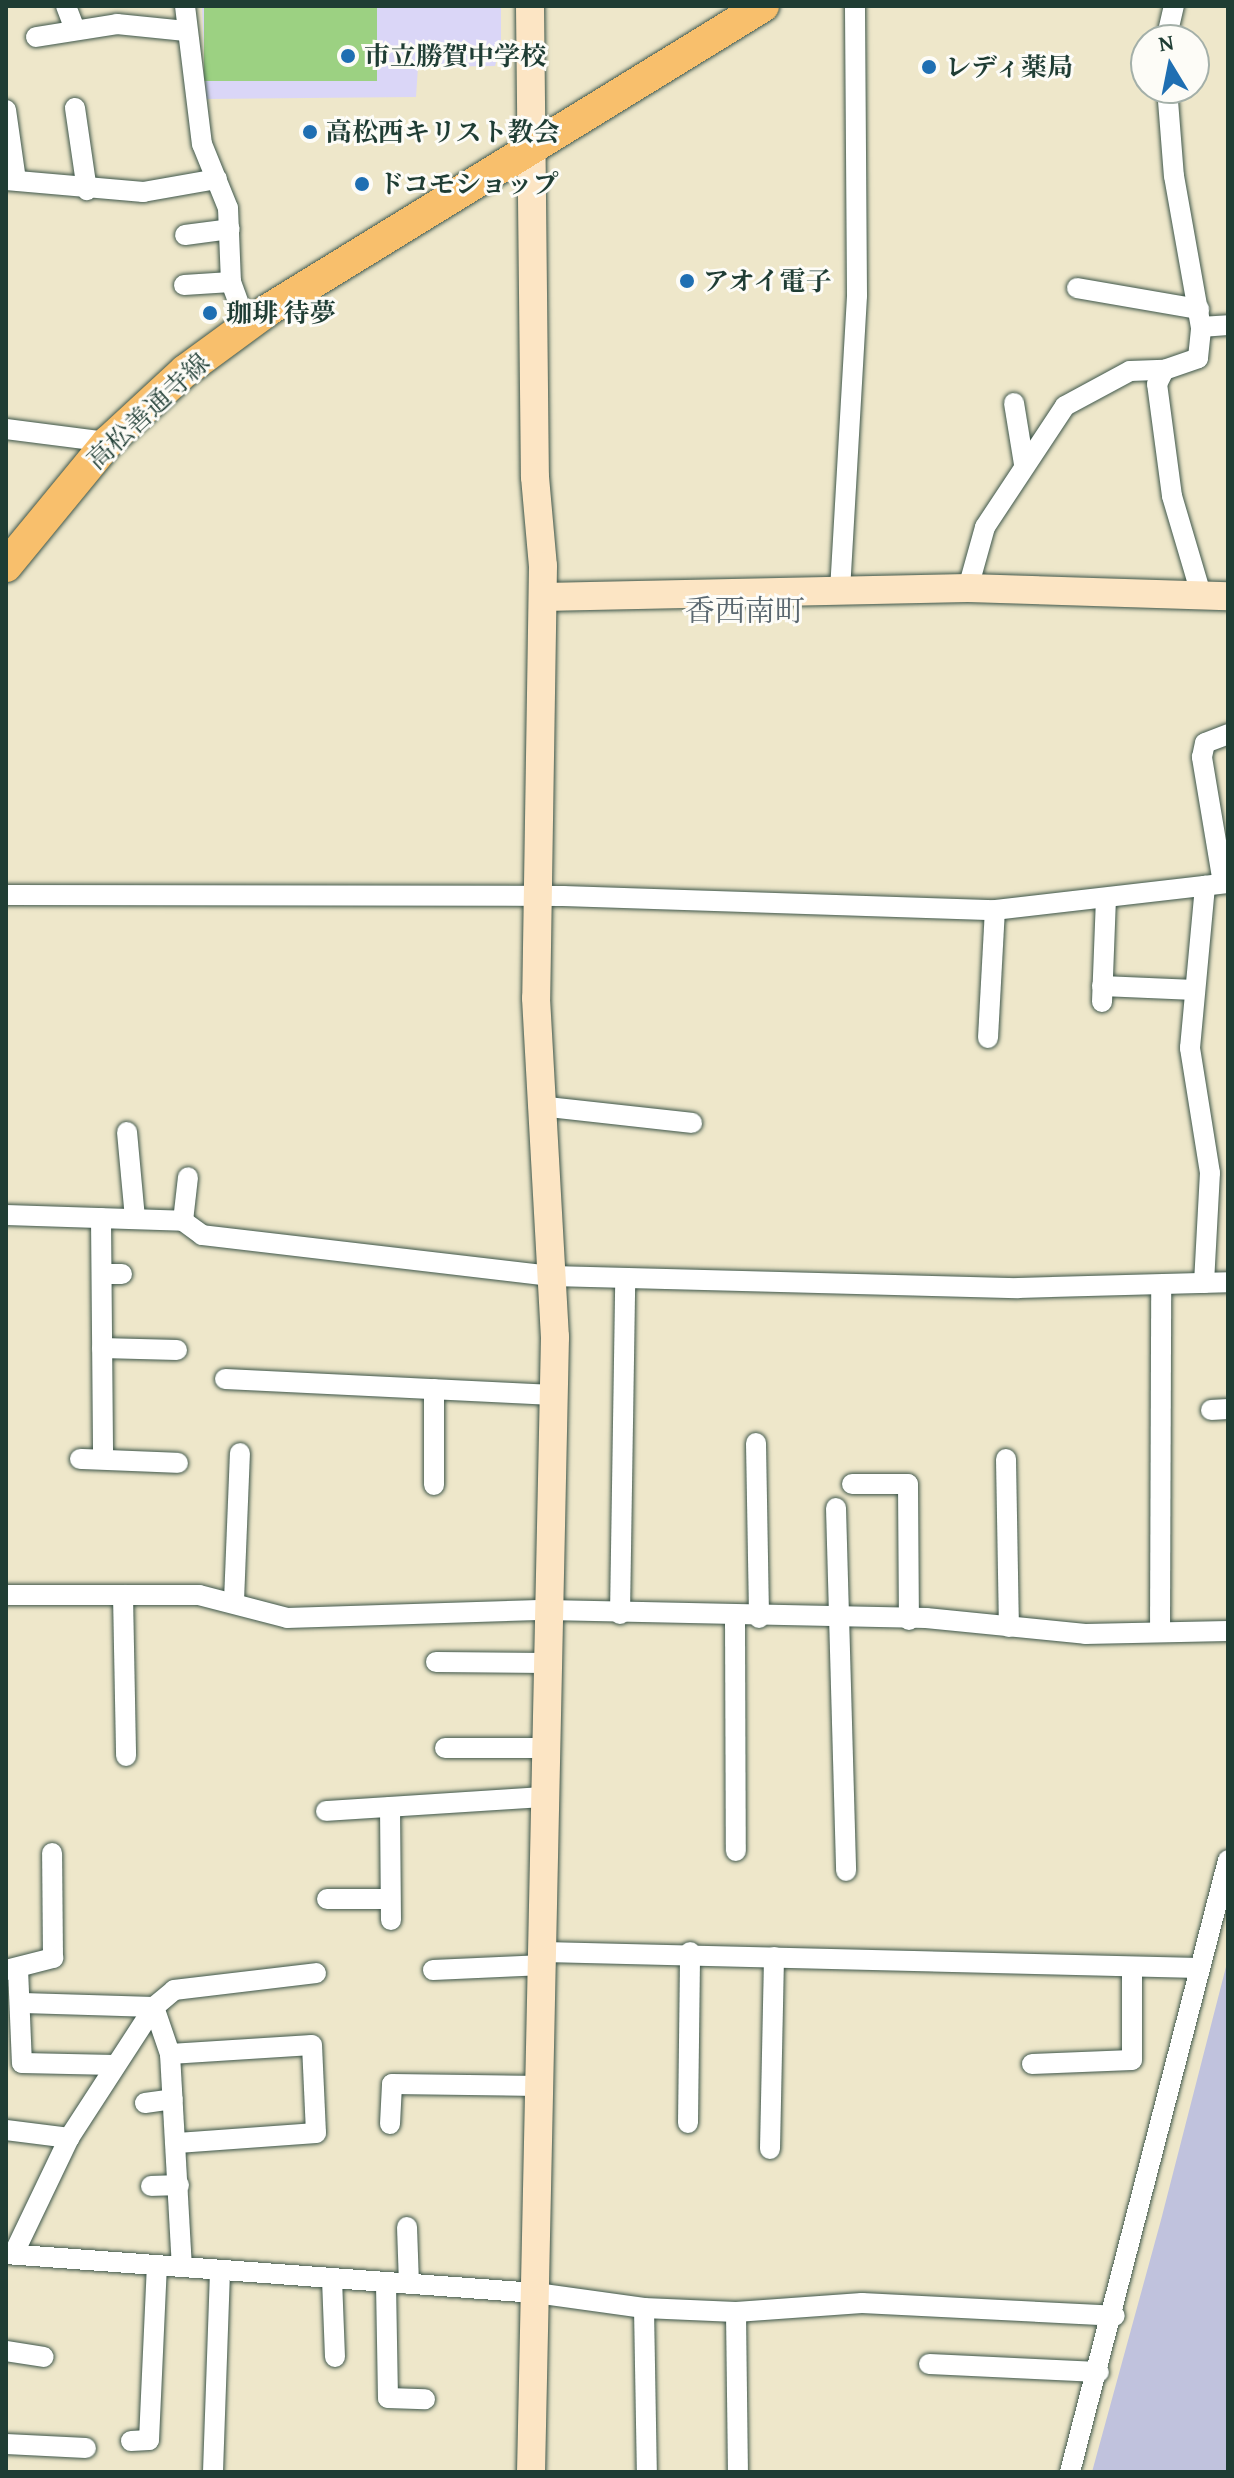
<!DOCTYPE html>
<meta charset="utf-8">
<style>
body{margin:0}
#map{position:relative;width:1234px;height:2478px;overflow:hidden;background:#eee7ca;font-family:"Gentium Book Plus","Noto Serif JP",serif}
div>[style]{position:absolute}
.built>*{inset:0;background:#dad6f7}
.industrial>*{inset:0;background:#c0c2dd}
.green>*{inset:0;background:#9cd182;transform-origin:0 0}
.roads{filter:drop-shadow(0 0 2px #3e564a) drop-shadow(0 0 2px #3e564a)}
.street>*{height:20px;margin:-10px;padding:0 10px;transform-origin:10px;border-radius:10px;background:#fff}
.secondary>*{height:28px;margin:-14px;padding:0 14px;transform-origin:14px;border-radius:14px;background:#fce5c4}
.primary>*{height:32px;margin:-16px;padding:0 16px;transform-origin:16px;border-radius:16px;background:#f8bf6c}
.dots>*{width:22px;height:22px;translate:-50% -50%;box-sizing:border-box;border:4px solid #fdfcf7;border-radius:50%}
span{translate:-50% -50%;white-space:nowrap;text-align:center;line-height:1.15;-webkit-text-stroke:6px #fdfcf7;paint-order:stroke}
.poi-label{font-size:26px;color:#1f3d34;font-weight:700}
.left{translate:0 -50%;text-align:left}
.street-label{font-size:26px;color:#1f3d34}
.quarter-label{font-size:30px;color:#5a676f}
.frame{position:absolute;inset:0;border:8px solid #1f3d34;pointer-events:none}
.north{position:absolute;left:1130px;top:24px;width:80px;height:80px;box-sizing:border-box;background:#fdfcf7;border:2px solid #a4b0a9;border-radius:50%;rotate:350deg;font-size:22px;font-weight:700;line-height:32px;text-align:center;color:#1f3d34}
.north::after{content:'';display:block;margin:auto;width:28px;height:36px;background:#1f6fb2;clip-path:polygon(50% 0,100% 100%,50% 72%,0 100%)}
</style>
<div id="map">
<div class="built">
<i style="clip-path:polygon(202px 6px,501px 6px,501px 45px,495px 66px,418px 67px,416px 97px,206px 99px)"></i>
</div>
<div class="industrial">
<i style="clip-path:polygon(1228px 1959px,1228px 2472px,1092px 2472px,1161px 2220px)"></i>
</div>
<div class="green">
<i style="left:204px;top:6px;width:173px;height:75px"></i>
</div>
<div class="roads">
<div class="street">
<i style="left:66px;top:6px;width:25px;rotate:69deg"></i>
<i style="left:185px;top:6px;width:139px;rotate:83deg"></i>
<i style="left:202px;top:144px;width:69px;rotate:67.9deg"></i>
<i style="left:228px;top:208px;width:74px;rotate:87.7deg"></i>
<i style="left:231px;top:282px;width:47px;rotate:70deg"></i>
<i style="left:36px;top:37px;width:82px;rotate:-9.1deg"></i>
<i style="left:117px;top:24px;width:69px;rotate:5.8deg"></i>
<i style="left:1166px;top:40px;width:35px;rotate:-77deg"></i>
<i style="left:1167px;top:88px;width:88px;rotate:85.5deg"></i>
<i style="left:1174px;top:176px;width:153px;rotate:79.9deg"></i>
<i style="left:75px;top:108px;width:83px;rotate:81.7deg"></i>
<i style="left:6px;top:110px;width:71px;rotate:81.9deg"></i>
<i style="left:6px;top:180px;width:138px;rotate:5deg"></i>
<i style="left:143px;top:192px;width:75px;rotate:-10deg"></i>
<i style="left:185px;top:235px;width:45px;rotate:-7.6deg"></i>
<i style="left:184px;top:285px;width:47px;rotate:-3.7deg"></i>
<i style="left:1077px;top:288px;width:124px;rotate:9.8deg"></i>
<i style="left:1014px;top:403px;width:62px;rotate:80.7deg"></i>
<i style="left:6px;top:429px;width:103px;rotate:7.3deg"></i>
<i style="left:968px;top:588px;width:63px;rotate:-74.4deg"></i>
<i style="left:985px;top:527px;width:145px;rotate:-56.5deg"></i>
<i style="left:1065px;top:406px;width:74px;rotate:-28.3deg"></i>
<i style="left:1130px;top:371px;width:34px;rotate:-2deg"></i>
<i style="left:840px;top:591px;width:296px;rotate:-86.7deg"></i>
<i style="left:857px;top:295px;width:289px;rotate:-90.4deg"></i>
<i style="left:1201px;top:594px;width:102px;rotate:-106.5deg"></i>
<i style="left:1172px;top:496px;width:113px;rotate:-97.6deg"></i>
<i style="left:1157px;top:384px;width:16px;rotate:-63deg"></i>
<i style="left:1164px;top:370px;width:36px;rotate:-19deg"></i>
<i style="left:1198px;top:358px;width:31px;rotate:-84deg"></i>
<i style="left:1201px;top:327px;width:27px;rotate:-4deg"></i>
<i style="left:1223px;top:883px;width:128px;rotate:-99.5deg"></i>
<i style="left:1202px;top:757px;width:14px;rotate:-78deg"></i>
<i style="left:1205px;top:743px;width:25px;rotate:-21deg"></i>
<i style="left:6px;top:895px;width:557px;rotate:0.1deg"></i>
<i style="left:563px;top:896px;width:432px;rotate:1.9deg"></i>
<i style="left:995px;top:910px;width:235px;rotate:-6.6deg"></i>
<i style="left:1102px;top:986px;width:93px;rotate:2.5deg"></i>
<i style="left:1102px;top:1002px;width:103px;rotate:-87.8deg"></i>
<i style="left:988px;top:1038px;width:128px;rotate:-86.9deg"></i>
<i style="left:539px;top:1106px;width:154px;rotate:6.3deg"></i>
<i style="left:127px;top:1132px;width:87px;rotate:84.7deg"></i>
<i style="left:6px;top:1215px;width:177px;rotate:1.9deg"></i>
<i style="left:183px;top:1221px;width:24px;rotate:36deg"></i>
<i style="left:202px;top:1235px;width:352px;rotate:6.7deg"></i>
<i style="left:552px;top:1276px;width:466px;rotate:1.5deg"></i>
<i style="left:1018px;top:1288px;width:210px;rotate:-1.6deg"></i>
<i style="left:101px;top:1218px;width:241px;rotate:89.5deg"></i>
<i style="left:183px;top:1221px;width:44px;rotate:-83.5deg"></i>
<i style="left:102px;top:1274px;width:20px"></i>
<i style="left:1204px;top:1283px;width:110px;rotate:-86.9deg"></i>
<i style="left:1210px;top:1173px;width:127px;rotate:-99.1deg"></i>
<i style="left:1190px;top:1048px;width:163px;rotate:-84.7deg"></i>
<i style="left:102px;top:1348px;width:75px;rotate:1.5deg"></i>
<i style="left:225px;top:1379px;width:329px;rotate:2.8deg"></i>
<i style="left:434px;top:1389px;width:96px;rotate:90deg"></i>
<i style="left:1211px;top:1410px;width:17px;rotate:-3deg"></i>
<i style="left:756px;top:1443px;width:175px;rotate:89deg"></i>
<i style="left:80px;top:1459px;width:98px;rotate:2.3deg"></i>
<i style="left:1006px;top:1459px;width:168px;rotate:89deg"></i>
<i style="left:852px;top:1484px;width:56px"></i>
<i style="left:908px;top:1484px;width:136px;rotate:89.6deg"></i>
<i style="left:836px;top:1508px;width:363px;rotate:88.4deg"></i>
<i style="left:6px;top:1595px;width:193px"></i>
<i style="left:199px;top:1595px;width:91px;rotate:14.6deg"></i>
<i style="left:287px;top:1618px;width:260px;rotate:-1.8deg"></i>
<i style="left:547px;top:1610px;width:379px;rotate:1.2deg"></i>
<i style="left:926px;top:1618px;width:160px;rotate:5.7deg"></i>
<i style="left:1085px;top:1634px;width:143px;rotate:-1.2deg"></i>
<i style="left:123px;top:1595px;width:161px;rotate:88.9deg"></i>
<i style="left:234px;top:1601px;width:148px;rotate:-87.7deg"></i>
<i style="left:620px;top:1614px;width:335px;rotate:-89.1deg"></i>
<i style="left:735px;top:1619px;width:232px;rotate:89.8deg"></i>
<i style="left:1160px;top:1632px;width:347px;rotate:-89.8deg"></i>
<i style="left:436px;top:1662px;width:110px;rotate:0.5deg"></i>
<i style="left:445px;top:1748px;width:100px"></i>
<i style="left:390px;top:1807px;width:113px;rotate:89.5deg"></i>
<i style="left:326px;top:1811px;width:219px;rotate:-3.7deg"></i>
<i style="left:327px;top:1899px;width:61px"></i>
<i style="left:544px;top:1952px;width:655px;rotate:1.4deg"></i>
<i style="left:18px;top:1969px;width:94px;rotate:87.6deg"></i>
<i style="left:22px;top:2063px;width:93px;rotate:1.2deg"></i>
<i style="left:6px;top:1970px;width:49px;rotate:-14.3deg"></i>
<i style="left:53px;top:1958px;width:105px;rotate:-90.5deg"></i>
<i style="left:433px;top:1970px;width:111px;rotate:-2.6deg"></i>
<i style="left:23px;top:2003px;width:131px;rotate:1.7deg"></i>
<i style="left:154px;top:2007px;width:26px;rotate:-40deg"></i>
<i style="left:174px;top:1990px;width:143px;rotate:-6.8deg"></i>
<i style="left:170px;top:2054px;width:142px;rotate:-3.6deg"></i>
<i style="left:312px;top:2045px;width:88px;rotate:87.4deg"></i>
<i style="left:316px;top:2133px;width:139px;rotate:175.9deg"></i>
<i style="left:1032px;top:2064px;width:100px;rotate:-2.3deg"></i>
<i style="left:1132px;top:2060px;width:92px;rotate:-90deg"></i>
<i style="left:145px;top:2103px;width:28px;rotate:-8deg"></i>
<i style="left:688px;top:2123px;width:171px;rotate:-89.3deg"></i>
<i style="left:390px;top:2124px;width:40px;rotate:-87.1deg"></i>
<i style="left:392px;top:2084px;width:148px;rotate:0.8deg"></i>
<i style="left:6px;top:2130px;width:64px;rotate:7.2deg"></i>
<i style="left:770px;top:2149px;width:192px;rotate:-88.8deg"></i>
<i style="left:151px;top:2186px;width:28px;rotate:-2deg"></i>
<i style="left:407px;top:2227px;width:57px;rotate:88deg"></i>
<i style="left:14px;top:2253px;width:127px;rotate:-64.4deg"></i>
<i style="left:69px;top:2138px;width:156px;rotate:-57deg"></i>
<i style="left:154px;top:2007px;width:50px;rotate:71.2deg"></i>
<i style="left:170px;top:2054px;width:213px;rotate:86.8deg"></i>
<i style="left:6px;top:2254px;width:531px;rotate:4.21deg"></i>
<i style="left:536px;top:2293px;width:109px;rotate:7.9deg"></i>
<i style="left:644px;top:2308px;width:92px;rotate:2.5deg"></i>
<i style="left:736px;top:2312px;width:126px;rotate:-4.1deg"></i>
<i style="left:862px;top:2303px;width:253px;rotate:2.9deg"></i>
<i style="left:332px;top:2279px;width:78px;rotate:87.8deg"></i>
<i style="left:386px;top:2284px;width:114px;rotate:89deg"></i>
<i style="left:388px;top:2398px;width:37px;rotate:2deg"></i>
<i style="left:644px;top:2308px;width:164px;rotate:89deg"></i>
<i style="left:736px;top:2312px;width:160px;rotate:89.3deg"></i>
<i style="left:6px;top:2351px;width:38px;rotate:9deg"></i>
<i style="left:929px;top:2364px;width:170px;rotate:2.7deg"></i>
<i style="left:131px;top:2441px;width:18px;rotate:-3deg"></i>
<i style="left:149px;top:2440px;width:175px;rotate:-87.4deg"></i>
<i style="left:6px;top:2444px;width:80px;rotate:2.9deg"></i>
<i style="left:213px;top:2472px;width:202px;rotate:-88deg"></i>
<i style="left:1070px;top:2472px;width:632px;rotate:-75.52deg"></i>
</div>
<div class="secondary">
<i style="left:530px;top:6px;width:471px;rotate:89.4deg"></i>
<i style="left:535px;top:477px;width:89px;rotate:84.9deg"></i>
<i style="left:543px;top:566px;width:432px;rotate:90.9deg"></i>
<i style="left:536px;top:998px;width:340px;rotate:86.8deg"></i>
<i style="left:555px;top:1337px;width:1135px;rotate:91.21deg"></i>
<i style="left:543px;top:597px;width:425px;rotate:-1.2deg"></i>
<i style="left:968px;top:588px;width:260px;rotate:1.8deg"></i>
</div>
<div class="primary">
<i style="left:6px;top:566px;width:161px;rotate:-50.6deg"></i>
<i style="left:108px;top:442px;width:105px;rotate:-42.7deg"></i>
<i style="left:185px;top:371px;width:103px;rotate:-36.3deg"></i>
<i style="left:268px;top:310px;width:581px;rotate:-31.56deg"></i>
</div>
</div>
<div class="dots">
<i style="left:348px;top:56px;background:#1f6fb2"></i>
<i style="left:929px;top:67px;background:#1f6fb2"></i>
<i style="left:310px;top:132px;background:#1f6fb2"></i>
<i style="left:362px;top:184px;background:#1f6fb2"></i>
<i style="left:687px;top:281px;background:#1f6fb2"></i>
<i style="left:210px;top:313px;background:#1f6fb2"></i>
</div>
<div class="poi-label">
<span class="left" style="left:364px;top:56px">市立勝賀中学校</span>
<span class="left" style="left:945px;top:67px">レディ薬局</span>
<span class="left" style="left:326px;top:132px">高松西キリスト教会</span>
<span class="left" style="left:378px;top:184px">ドコモショップ</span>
<span class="left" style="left:703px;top:281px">アオイ電子</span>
<span class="left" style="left:226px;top:313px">珈琲 待夢</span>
</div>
<div class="street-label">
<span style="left:148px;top:411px;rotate:-43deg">高松善通寺線</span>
</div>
<div class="quarter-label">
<span style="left:745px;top:610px">香西南町</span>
</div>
<div class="frame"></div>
<div class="north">N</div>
</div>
